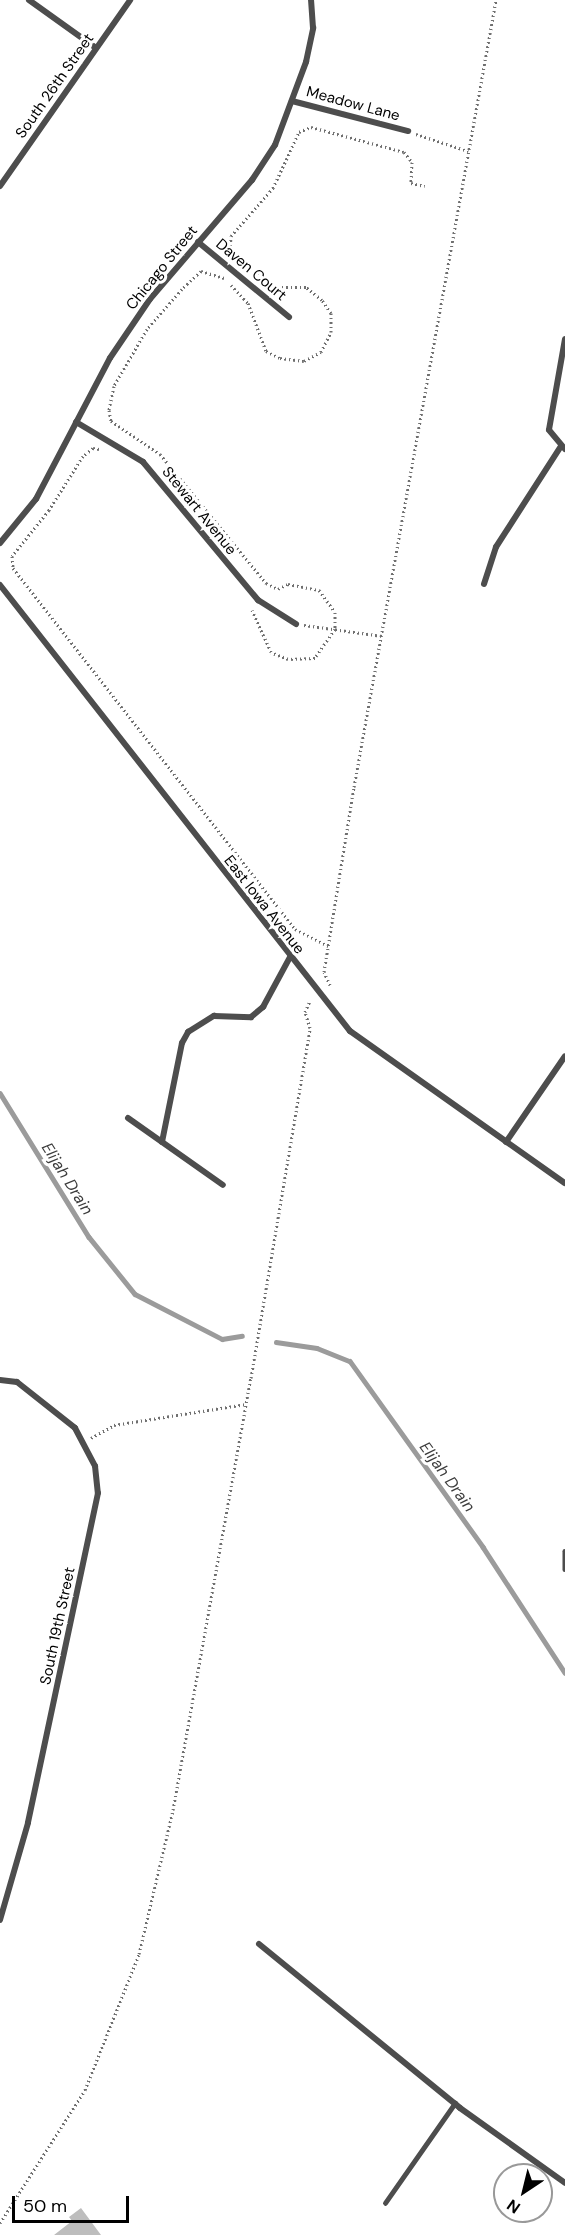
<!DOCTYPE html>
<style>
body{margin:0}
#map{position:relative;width:565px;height:2235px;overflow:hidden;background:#fff;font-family:"DM Sans",sans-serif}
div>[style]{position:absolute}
.stream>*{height:4.5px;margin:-2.25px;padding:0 2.25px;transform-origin:2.25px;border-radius:2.25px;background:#9b9b9b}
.building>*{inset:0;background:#bdbdbd}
.path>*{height:3px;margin-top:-1.5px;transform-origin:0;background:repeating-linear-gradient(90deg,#6f6f6f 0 1.5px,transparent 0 4.5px)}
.service>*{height:4.5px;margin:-2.25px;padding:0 2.25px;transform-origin:2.25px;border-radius:2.25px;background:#4d4d4d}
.minor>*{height:6px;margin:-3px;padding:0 3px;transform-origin:3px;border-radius:3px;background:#4d4d4d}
span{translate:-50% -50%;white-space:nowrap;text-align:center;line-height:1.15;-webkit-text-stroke:6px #fff;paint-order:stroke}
.street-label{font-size:15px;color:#000}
.water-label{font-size:16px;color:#3c3c3c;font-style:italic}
.north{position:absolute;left:493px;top:2163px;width:60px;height:60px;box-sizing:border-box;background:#fff;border:2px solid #999;border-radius:50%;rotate:215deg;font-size:16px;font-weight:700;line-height:24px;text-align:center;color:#000}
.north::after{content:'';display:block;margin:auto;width:21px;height:27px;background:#000;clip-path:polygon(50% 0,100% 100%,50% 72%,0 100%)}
.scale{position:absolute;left:12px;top:2196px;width:117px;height:27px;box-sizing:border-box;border:3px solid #000;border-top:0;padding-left:8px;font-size:18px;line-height:21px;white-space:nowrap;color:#000;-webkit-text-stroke:4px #fff;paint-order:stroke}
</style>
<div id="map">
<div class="stream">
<i style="left:0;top:1093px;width:169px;rotate:58.3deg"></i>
<i style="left:89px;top:1237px;width:73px;rotate:51.1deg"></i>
<i style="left:135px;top:1294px;width:98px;rotate:27.3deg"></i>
<i style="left:222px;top:1339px;width:20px;rotate:-9deg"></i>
<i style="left:276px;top:1342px;width:41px;rotate:8.3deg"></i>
<i style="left:317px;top:1348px;width:35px;rotate:22deg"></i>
<i style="left:350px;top:1361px;width:229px;rotate:54.4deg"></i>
<i style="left:483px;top:1547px;width:150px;rotate:56.9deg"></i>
</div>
<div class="building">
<i style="clip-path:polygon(81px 2208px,101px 2235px,54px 2235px,72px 2221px,69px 2217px)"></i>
</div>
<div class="path">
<i style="left:416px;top:134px;width:55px;rotate:18.1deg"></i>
<i style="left:224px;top:278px;width:24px;rotate:-163deg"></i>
<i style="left:201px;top:271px;width:26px;rotate:137deg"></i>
<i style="left:182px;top:289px;width:53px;rotate:131.2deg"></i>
<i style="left:147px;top:329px;width:66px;rotate:120.1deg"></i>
<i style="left:114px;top:386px;width:25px;rotate:102deg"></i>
<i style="left:109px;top:410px;width:11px;rotate:80deg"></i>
<i style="left:111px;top:421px;width:59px;rotate:34deg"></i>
<i style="left:160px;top:454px;width:167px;rotate:50.6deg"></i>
<i style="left:266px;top:583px;width:13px;rotate:27deg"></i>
<i style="left:278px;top:589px;width:11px;rotate:-27deg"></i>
<i style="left:288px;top:584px;width:32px;rotate:11deg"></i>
<i style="left:319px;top:590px;width:27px;rotate:54deg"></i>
<i style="left:335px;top:612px;width:17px;rotate:90deg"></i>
<i style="left:335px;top:629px;width:35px;rotate:125deg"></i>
<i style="left:315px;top:658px;width:27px;rotate:178deg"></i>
<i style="left:288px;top:659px;width:18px;rotate:-158deg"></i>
<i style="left:271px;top:652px;width:46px;rotate:-114.3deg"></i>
<i style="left:231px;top:285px;width:25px;rotate:47deg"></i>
<i style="left:248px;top:303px;width:51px;rotate:69.4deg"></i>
<i style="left:266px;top:351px;width:16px;rotate:27deg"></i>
<i style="left:280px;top:358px;width:24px;rotate:7deg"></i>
<i style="left:304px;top:361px;width:19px;rotate:-28deg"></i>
<i style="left:321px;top:352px;width:22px;rotate:-63deg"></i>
<i style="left:331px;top:332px;width:19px;rotate:-90deg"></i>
<i style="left:331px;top:313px;width:16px;rotate:-125deg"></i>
<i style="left:322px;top:300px;width:21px;rotate:-141deg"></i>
<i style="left:306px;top:287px;width:29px;rotate:180deg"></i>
<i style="left:277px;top:287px;width:60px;rotate:-141.8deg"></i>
<i style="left:230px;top:250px;width:14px;rotate:-86deg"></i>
<i style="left:231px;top:236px;width:64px;rotate:-48.8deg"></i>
<i style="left:273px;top:188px;width:62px;rotate:-65.1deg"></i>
<i style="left:299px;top:132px;width:13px;rotate:-23deg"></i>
<i style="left:311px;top:127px;width:96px;rotate:15deg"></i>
<i style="left:404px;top:152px;width:13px;rotate:51deg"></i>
<i style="left:412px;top:162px;width:21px;rotate:93deg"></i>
<i style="left:411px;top:183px;width:14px;rotate:12deg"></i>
<i style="left:99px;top:449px;width:6px;rotate:-171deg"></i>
<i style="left:93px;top:448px;width:13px;rotate:141deg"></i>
<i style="left:83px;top:456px;width:64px;rotate:122.2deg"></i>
<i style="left:49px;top:510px;width:59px;rotate:128.8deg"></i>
<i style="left:12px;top:556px;width:12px;rotate:85deg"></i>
<i style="left:13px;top:568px;width:458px;rotate:52deg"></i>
<i style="left:295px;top:929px;width:38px;rotate:27deg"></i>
<i style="left:304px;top:625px;width:79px;rotate:8deg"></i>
<i style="left:330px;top:985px;width:14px;rotate:-115deg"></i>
<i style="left:324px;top:972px;width:187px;rotate:-80.8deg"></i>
<i style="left:354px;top:787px;width:800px;rotate:-79.77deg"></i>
<i style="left:91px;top:1438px;width:26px;rotate:-29deg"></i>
<i style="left:114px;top:1425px;width:134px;rotate:-9deg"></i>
<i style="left:0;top:2223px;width:158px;rotate:-57.4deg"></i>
<i style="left:85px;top:2090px;width:146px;rotate:-68.3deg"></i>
<i style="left:139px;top:1954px;width:148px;rotate:-76.7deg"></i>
<i style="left:173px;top:1810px;width:439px;rotate:-79.8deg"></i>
<i style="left:251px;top:1378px;width:355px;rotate:-80.4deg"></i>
<i style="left:310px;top:1028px;width:17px;rotate:-107deg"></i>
<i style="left:305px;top:1012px;width:12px;rotate:-66deg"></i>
</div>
<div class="service">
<i style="left:565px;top:1551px;width:18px;rotate:90deg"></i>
<i style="left:385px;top:2203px;width:122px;rotate:-55deg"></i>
</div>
<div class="minor">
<i style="left:29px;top:0;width:82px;rotate:35.6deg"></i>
<i style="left:292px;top:101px;width:120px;rotate:14.5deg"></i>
<i style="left:0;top:186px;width:227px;rotate:-55deg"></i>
<i style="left:198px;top:242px;width:118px;rotate:39.5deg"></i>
<i style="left:565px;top:339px;width:92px;rotate:100deg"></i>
<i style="left:549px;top:430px;width:25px;rotate:50deg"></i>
<i style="left:76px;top:422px;width:78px;rotate:30.8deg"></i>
<i style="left:143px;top:462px;width:180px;rotate:50.2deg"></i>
<i style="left:258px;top:600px;width:45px;rotate:32.3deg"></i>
<i style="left:0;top:543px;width:57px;rotate:-50.7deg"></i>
<i style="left:36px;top:499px;width:159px;rotate:-62.3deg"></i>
<i style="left:110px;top:358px;width:71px;rotate:-55.9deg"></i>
<i style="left:150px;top:299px;width:157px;rotate:-49.4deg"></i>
<i style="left:252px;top:180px;width:42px;rotate:-56.7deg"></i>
<i style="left:275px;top:145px;width:89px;rotate:-69.5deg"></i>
<i style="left:306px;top:62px;width:35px;rotate:-78deg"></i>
<i style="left:313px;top:28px;width:28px;rotate:-94deg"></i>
<i style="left:484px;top:584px;width:39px;rotate:-72deg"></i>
<i style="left:496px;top:547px;width:120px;rotate:-57.2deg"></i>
<i style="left:0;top:585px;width:567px;rotate:51.88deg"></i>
<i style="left:350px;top:1031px;width:263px;rotate:35.3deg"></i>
<i style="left:128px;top:1118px;width:116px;rotate:35.2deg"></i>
<i style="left:162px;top:1142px;width:101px;rotate:-78.6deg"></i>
<i style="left:182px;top:1043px;width:13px;rotate:-61deg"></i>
<i style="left:188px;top:1032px;width:31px;rotate:-32deg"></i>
<i style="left:214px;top:1016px;width:37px;rotate:2deg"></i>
<i style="left:251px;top:1017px;width:16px;rotate:-40deg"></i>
<i style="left:263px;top:1007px;width:57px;rotate:-61.6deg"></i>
<i style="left:506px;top:1142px;width:104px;rotate:-55.5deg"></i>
<i style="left:0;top:1380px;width:17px;rotate:7deg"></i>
<i style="left:17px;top:1382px;width:74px;rotate:38.4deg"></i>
<i style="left:75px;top:1428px;width:43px;rotate:62.2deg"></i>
<i style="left:95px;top:1466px;width:27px;rotate:84deg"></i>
<i style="left:98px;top:1493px;width:337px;rotate:102deg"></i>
<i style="left:28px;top:1823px;width:101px;rotate:106.1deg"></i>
<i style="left:259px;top:1944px;width:259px;rotate:39.2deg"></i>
<i style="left:460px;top:2108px;width:129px;rotate:35.5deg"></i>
</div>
<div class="street-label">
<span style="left:55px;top:86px;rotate:-55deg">South 26th Street</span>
<span style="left:353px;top:104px;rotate:15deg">Meadow Lane</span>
<span style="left:162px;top:268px;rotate:-51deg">Chicago Street</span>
<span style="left:251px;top:270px;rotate:40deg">Daven Court</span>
<span style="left:199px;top:511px;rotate:51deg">Stewart Avenue</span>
<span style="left:264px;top:905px;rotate:52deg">East Iowa Avenue</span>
<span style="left:58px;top:1626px;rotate:-78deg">South 19th Street</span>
</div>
<div class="water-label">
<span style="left:67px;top:1179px;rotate:58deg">Elijah Drain</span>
<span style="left:447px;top:1477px;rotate:54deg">Elijah Drain</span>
</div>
<div class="north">N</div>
<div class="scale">50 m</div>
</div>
